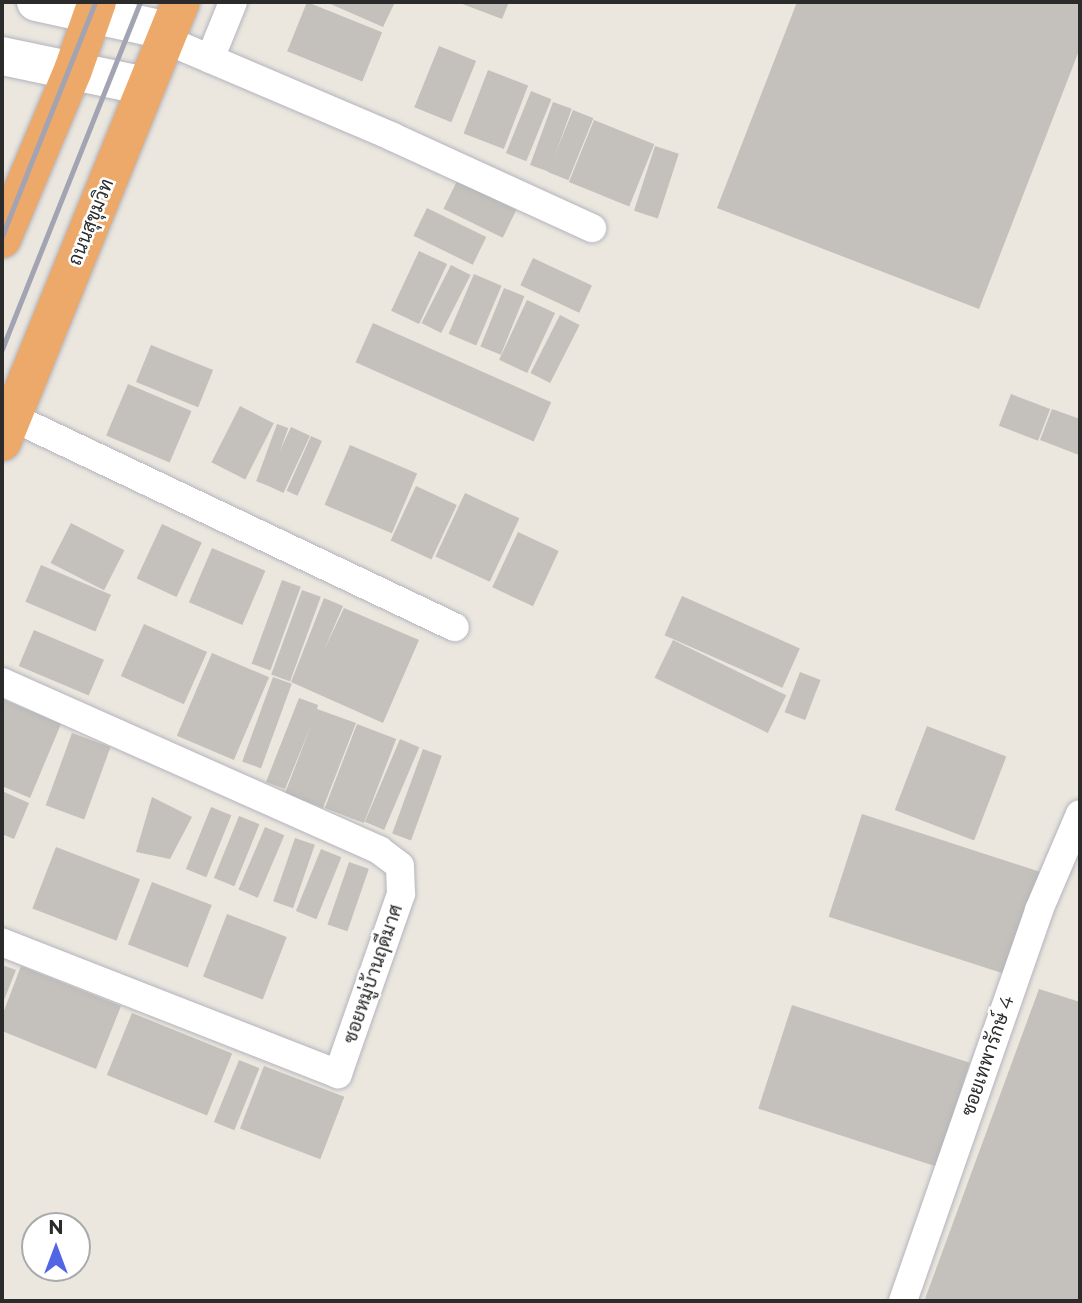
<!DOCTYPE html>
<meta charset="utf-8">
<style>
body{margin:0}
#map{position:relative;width:1082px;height:1303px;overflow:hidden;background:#ebe7df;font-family:Montserrat,Sarabun,sans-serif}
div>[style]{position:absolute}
.building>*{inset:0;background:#c4c0bb;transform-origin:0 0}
.roads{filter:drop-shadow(0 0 2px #b3b4bd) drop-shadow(0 0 2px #b3b4bd)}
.street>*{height:28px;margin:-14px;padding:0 14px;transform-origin:14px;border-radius:14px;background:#fff}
.secondary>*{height:38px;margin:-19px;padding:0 19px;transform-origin:19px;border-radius:19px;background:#fff}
.highway>*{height:38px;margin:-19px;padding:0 19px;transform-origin:19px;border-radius:19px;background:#eca96a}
.rail>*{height:5px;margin:-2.5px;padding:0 2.5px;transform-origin:2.5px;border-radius:2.5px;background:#a2a4b3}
span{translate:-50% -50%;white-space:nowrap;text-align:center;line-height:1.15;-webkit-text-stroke:5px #fff;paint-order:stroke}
.street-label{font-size:19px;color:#2b2b2b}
.frame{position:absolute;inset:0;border:4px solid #2b2b2b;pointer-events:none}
.north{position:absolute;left:21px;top:1212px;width:70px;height:70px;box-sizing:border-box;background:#fff;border:2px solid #aaa;border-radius:50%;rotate:0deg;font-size:19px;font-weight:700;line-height:28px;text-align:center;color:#2b2b2b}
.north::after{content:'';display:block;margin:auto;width:24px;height:32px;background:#5266e5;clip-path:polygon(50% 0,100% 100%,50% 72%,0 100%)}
</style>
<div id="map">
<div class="building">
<i style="left:307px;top:2px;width:81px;height:53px;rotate:22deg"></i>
<i style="clip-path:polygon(326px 2px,395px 2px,383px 27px)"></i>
<i style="clip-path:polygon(457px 2px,509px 2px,502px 19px)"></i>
<i style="clip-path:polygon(797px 2px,1080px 2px,1080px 48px,979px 309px,717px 208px)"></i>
<i style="left:439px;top:46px;width:40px;height:66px;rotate:22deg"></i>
<i style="left:488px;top:70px;width:43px;height:68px;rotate:21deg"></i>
<i style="left:531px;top:91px;width:22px;height:67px;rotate:22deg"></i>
<i style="left:553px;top:102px;width:20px;height:67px;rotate:20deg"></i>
<i style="left:573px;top:110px;width:22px;height:67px;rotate:22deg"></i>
<i style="left:594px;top:120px;width:65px;height:67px;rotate:22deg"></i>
<i style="left:655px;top:146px;width:25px;height:68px;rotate:18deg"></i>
<i style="left:457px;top:181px;width:66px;height:31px;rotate:26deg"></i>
<i style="left:427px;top:208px;width:66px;height:31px;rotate:26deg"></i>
<i style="left:419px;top:251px;width:31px;height:66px;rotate:25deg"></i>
<i style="left:533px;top:258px;width:65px;height:30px;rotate:25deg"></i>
<i style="left:451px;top:265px;width:22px;height:65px;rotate:27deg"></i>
<i style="left:474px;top:274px;width:30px;height:65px;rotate:23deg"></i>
<i style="left:504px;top:288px;width:22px;height:63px;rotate:22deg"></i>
<i style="left:527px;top:300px;width:31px;height:66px;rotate:25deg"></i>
<i style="left:560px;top:315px;width:22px;height:65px;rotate:27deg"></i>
<i style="left:373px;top:323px;width:195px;height:43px;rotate:24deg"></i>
<i style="left:151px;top:345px;width:67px;height:40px;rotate:22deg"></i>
<i style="left:128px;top:384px;width:69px;height:56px;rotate:23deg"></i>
<i style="left:1011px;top:394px;width:42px;height:34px;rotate:21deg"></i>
<i style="left:240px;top:406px;width:38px;height:63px;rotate:27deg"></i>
<i style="clip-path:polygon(1052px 409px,1080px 419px,1079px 455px,1040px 440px)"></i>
<i style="left:277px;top:424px;width:12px;height:61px;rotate:20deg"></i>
<i style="left:291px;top:427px;width:21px;height:63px;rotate:25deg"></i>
<i style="left:311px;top:436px;width:12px;height:60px;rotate:24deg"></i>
<i style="left:350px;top:445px;width:73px;height:65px;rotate:23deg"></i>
<i style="left:416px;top:486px;width:45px;height:60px;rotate:25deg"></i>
<i style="left:465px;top:493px;width:60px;height:70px;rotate:25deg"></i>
<i style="left:71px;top:523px;width:60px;height:45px;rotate:27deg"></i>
<i style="left:162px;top:524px;width:44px;height:60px;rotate:25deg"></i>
<i style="left:518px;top:532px;width:45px;height:61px;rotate:25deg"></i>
<i style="left:212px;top:548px;width:58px;height:59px;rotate:23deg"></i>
<i style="left:41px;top:565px;width:76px;height:40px;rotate:23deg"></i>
<i style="left:282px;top:580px;width:20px;height:89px;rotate:20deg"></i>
<i style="left:302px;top:590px;width:20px;height:90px;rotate:20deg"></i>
<i style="left:682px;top:596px;width:129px;height:43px;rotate:24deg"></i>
<i style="clip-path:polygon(324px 598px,343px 606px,324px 650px,344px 608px,419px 640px,383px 723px,291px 682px)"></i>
<i style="left:144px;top:624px;width:69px;height:57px;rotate:24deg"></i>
<i style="left:34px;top:630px;width:76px;height:39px;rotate:23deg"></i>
<i style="left:673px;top:640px;width:126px;height:42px;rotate:26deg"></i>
<i style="left:212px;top:653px;width:62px;height:90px;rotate:23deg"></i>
<i style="left:800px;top:672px;width:22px;height:43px;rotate:21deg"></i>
<i style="left:273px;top:677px;width:20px;height:90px;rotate:20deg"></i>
<i style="clip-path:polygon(299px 698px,318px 705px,317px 709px,356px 723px,323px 808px,285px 793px,312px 723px,285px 789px,266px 782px)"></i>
<i style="clip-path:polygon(2px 699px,61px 724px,30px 798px,2px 786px)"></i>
<i style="left:357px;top:724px;width:42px;height:90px;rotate:21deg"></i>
<i style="left:927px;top:726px;width:85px;height:90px;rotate:21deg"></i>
<i style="left:72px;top:733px;width:41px;height:77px;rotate:20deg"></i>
<i style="left:400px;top:739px;width:21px;height:90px;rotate:23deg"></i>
<i style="left:423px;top:749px;width:20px;height:90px;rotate:20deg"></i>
<i style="clip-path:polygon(2px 791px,29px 803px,14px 839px,2px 834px)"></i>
<i style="clip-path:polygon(152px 797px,192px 817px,170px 859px,136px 852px)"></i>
<i style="left:211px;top:807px;width:22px;height:67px;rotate:22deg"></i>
<i style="left:862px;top:814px;width:187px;height:108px;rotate:18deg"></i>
<i style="left:239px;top:816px;width:22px;height:67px;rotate:22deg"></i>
<i style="left:265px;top:827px;width:21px;height:68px;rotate:23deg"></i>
<i style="left:295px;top:838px;width:21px;height:67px;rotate:19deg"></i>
<i style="left:56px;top:847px;width:90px;height:66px;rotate:21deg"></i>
<i style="left:321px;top:849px;width:22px;height:67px;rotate:22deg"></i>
<i style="left:349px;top:862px;width:21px;height:66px;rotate:19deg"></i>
<i style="left:152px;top:882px;width:64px;height:67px;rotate:21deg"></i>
<i style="left:227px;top:914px;width:64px;height:67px;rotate:21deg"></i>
<i style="clip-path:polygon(2px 965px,16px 970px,2px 1005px)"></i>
<i style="clip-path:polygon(21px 966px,121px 1006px,96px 1069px,2px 1031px,2px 1016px)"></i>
<i style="clip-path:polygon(1039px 989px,1080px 1002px,1080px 1301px,925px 1299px)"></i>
<i style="left:792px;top:1005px;width:187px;height:109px;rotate:18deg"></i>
<i style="left:132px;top:1013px;width:108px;height:67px;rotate:22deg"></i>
<i style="left:239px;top:1060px;width:22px;height:67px;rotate:22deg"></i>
<i style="left:264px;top:1066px;width:86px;height:67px;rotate:21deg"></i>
</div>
<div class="roads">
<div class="street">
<i style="left:166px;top:40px;width:247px;rotate:23.1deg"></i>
<i style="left:393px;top:137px;width:219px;rotate:24.6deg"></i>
<i style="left:210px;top:59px;width:61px;rotate:-68deg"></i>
<i style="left:12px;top:417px;width:490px;rotate:25.4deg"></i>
<i style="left:2px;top:682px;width:413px;rotate:24deg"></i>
<i style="left:379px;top:850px;width:26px;rotate:37deg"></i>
<i style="left:400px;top:866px;width:28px;rotate:88deg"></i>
<i style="left:401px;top:894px;width:191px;rotate:109.3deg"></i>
<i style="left:338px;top:1074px;width:361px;rotate:-158.6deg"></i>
<i style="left:903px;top:1301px;width:414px;rotate:-70.8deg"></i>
<i style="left:1039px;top:910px;width:104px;rotate:-66.9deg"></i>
</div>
<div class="secondary">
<i style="left:36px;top:2px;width:136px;rotate:12.3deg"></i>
<i style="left:2px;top:56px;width:147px;rotate:11.8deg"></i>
</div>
<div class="highway">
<i style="left:2px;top:239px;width:183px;rotate:-67.2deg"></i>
<i style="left:73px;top:70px;width:72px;rotate:-70.6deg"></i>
<i style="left:2px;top:442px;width:475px;rotate:-67.9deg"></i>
</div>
</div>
<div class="rail">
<i style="left:2px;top:236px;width:252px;rotate:-68.3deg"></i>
<i style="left:2px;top:349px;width:373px;rotate:-68.3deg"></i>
</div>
<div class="street-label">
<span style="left:91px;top:222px;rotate:-68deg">ถนนสุขุมวิท</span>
<span style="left:373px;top:974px;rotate:-71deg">ซอยหมู่บ้านฤดีมาศ</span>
<span style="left:988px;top:1056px;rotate:-71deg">ซอยเทพารักษ์ 4</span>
</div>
<div class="frame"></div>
<div class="north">N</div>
</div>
